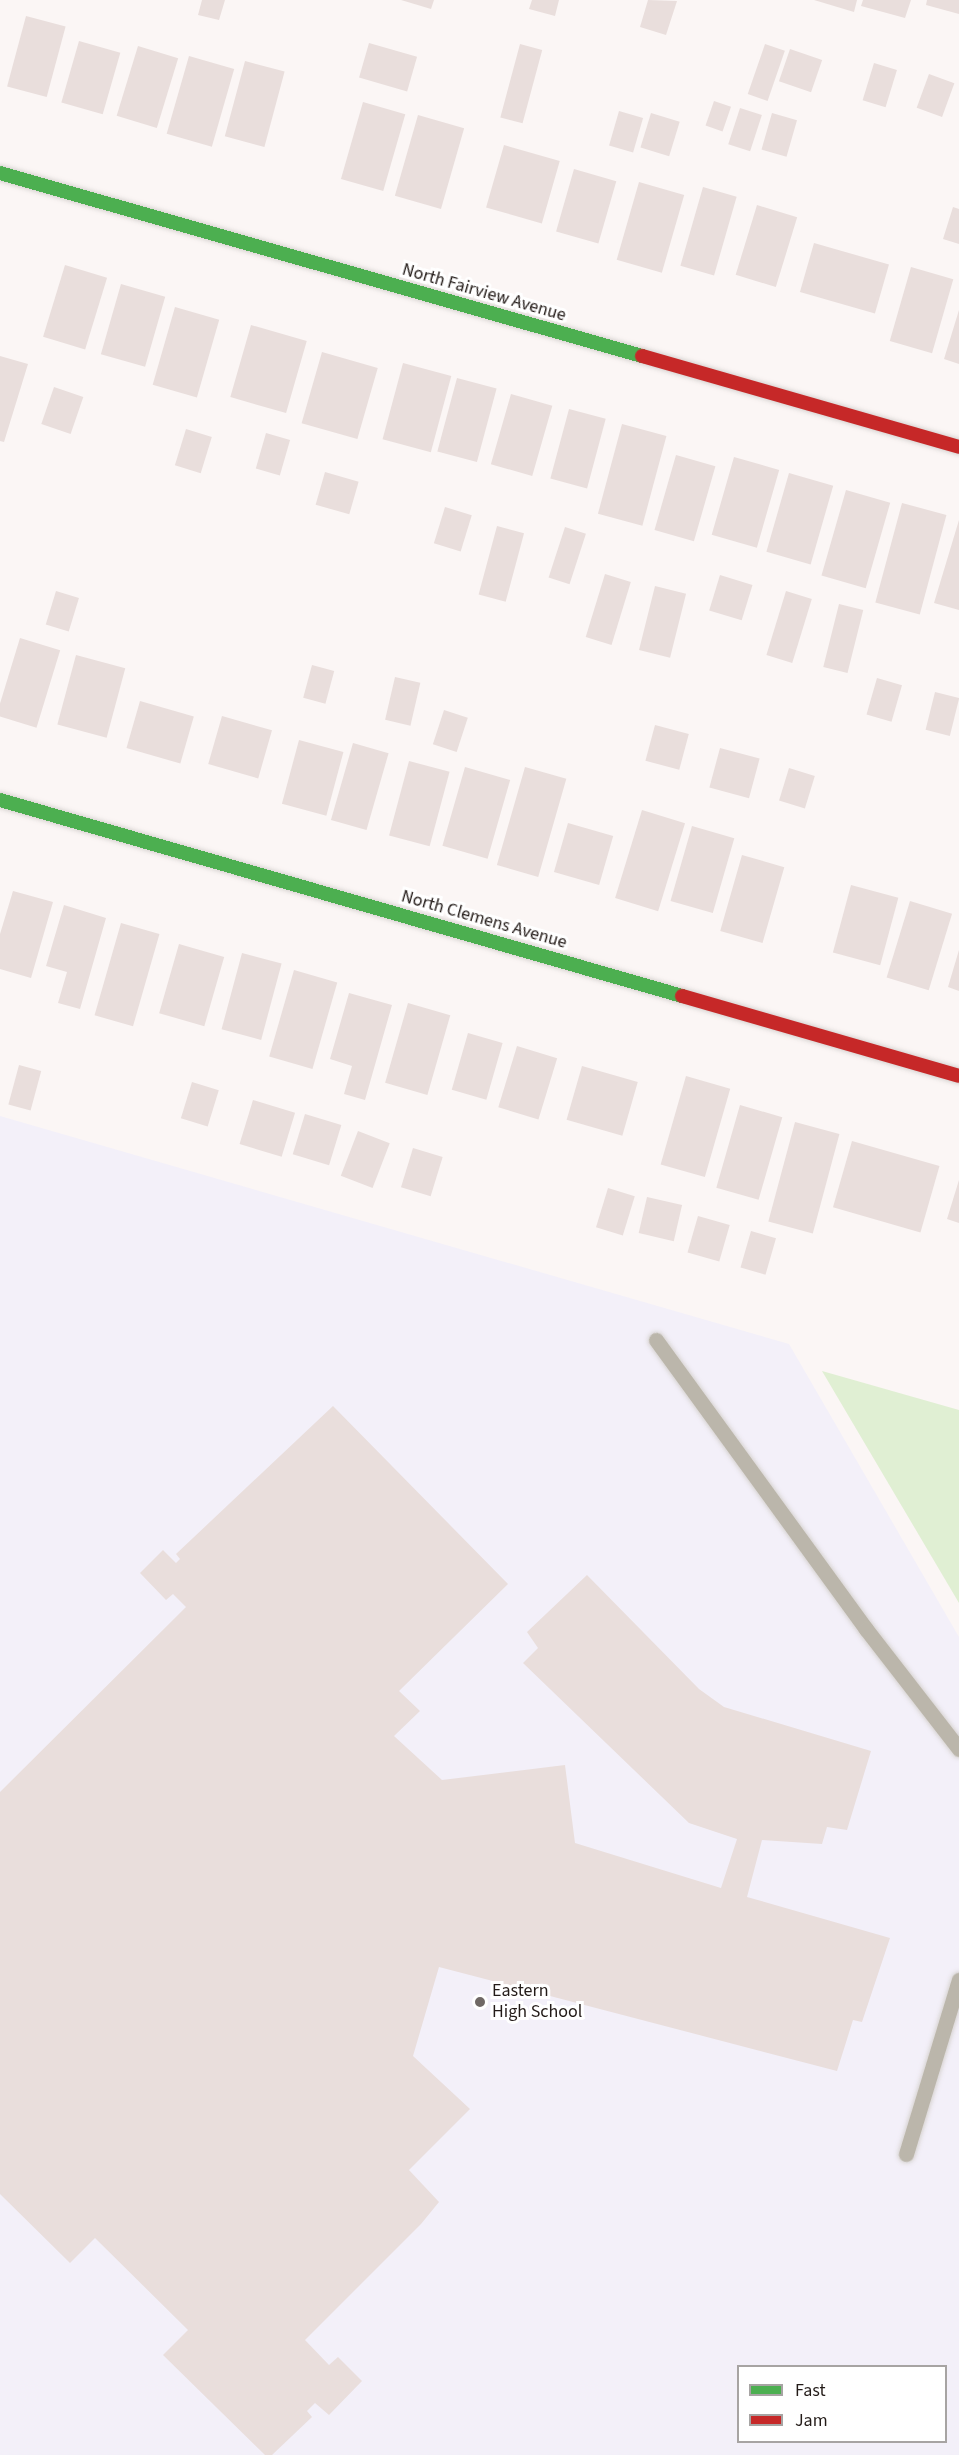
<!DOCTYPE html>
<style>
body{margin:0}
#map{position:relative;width:959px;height:2455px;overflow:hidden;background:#fbf6f5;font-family:"Source Sans 3",sans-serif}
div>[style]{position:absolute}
.education>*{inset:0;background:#f3f0f9}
.green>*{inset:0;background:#e0efd3}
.building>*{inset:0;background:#e9dedc;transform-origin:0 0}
.roads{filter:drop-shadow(0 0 2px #d8d4d2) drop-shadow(0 0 2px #d8d4d2)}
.lane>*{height:15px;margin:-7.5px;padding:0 7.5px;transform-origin:7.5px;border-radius:7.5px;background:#bbb6ab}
.fast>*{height:14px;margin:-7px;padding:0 7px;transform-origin:7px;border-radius:7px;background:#4caf50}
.jam>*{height:14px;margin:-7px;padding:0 7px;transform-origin:7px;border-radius:7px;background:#c62828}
.dots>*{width:16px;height:16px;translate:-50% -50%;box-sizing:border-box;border:3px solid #fff;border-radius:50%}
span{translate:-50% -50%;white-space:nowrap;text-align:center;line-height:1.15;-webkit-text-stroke:6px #fff;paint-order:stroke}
.street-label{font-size:18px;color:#231b18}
.poi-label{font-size:18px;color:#231b18}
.left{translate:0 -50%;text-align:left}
.legend{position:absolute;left:737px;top:2365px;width:210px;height:78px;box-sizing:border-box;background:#fff;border:2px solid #a7a4a3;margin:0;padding:8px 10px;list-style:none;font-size:18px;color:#231b18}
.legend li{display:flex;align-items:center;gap:12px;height:30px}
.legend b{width:30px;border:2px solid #a7a4a3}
</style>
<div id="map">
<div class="education">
<i style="clip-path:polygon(evenodd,0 1116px,789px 1344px,959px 1637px,959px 2455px,0 2455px,0 1116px,738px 2366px,946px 2366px,946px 2442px,738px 2442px,738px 2366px)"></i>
</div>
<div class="green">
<i style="clip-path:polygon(822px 1371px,959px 1410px,959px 1603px)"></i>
</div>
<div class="building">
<i style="clip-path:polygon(202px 0,225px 0,219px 20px,198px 15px)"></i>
<i style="clip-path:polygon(401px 0,434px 0,431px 9px)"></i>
<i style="clip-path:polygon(532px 0,559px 0,555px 16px,529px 9px)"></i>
<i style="clip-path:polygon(648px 0,677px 1px,666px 35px,640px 27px)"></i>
<i style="clip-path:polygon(814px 0,857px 0,854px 12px)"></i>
<i style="clip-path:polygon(863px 0,911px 0,905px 18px,861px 6px)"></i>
<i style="clip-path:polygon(927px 0,959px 0,959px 14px,926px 5px)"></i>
<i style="left:26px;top:16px;width:41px;height:73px;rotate:15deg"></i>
<i style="left:79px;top:41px;width:43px;height:64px;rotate:16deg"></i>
<i style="left:369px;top:43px;width:50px;height:36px;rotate:16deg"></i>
<i style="left:520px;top:44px;width:23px;height:76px;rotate:15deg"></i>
<i style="left:765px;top:44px;width:21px;height:53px;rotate:19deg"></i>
<i style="left:138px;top:46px;width:42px;height:73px;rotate:17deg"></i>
<i style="left:790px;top:49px;width:34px;height:34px;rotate:19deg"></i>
<i style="left:189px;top:56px;width:47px;height:81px;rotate:16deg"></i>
<i style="left:245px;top:61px;width:41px;height:78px;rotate:15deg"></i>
<i style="left:874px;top:63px;width:24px;height:39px;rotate:17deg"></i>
<i style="left:929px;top:74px;width:27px;height:36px;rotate:20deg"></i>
<i style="left:714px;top:101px;width:18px;height:26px;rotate:19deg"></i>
<i style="left:363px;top:102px;width:44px;height:80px;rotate:16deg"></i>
<i style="left:740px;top:108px;width:23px;height:38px;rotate:18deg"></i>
<i style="left:619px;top:111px;width:25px;height:36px;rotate:16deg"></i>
<i style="left:651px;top:113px;width:30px;height:36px;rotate:17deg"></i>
<i style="left:772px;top:113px;width:26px;height:38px;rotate:16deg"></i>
<i style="left:418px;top:115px;width:48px;height:84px;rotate:16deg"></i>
<i style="left:504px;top:145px;width:58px;height:65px;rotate:16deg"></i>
<i style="left:574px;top:169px;width:44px;height:65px;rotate:16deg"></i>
<i style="left:639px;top:182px;width:47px;height:81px;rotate:16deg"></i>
<i style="left:703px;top:187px;width:35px;height:82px;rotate:16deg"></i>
<i style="left:757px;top:205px;width:42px;height:73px;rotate:17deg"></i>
<i style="clip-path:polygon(953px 207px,959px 209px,959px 244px,943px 239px)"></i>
<i style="left:814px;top:243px;width:78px;height:51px;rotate:16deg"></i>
<i style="left:65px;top:265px;width:44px;height:75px;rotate:17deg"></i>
<i style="left:911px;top:267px;width:44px;height:77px;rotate:16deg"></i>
<i style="left:121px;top:284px;width:46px;height:73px;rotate:16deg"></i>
<i style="left:175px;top:307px;width:46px;height:81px;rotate:16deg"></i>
<i style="clip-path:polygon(959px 310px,959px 364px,944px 359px)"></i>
<i style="left:251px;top:325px;width:58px;height:75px;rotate:16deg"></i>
<i style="left:322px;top:352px;width:58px;height:74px;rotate:16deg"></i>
<i style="clip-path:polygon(0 356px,28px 364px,4px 442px,0 441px)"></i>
<i style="left:403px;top:363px;width:50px;height:79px;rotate:15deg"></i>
<i style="left:457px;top:378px;width:41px;height:76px;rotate:15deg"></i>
<i style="left:54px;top:387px;width:31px;height:39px;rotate:19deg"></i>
<i style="left:511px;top:394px;width:43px;height:73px;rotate:16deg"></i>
<i style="left:569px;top:409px;width:38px;height:72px;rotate:15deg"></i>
<i style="left:622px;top:424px;width:46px;height:93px;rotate:15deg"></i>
<i style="left:186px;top:429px;width:27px;height:38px;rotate:17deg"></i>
<i style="left:266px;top:433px;width:25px;height:37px;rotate:16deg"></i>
<i style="left:676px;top:455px;width:41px;height:78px;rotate:16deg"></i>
<i style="left:734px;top:457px;width:47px;height:81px;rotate:16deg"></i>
<i style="left:325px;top:472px;width:35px;height:34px;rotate:16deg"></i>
<i style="left:789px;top:473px;width:46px;height:82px;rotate:16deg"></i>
<i style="left:846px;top:490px;width:46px;height:89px;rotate:16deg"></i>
<i style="left:902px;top:503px;width:46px;height:103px;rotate:15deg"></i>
<i style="left:445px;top:507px;width:28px;height:38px;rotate:17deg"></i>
<i style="clip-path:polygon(959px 520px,959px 610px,934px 603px)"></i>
<i style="left:497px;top:526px;width:28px;height:71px;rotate:15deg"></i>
<i style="left:565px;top:527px;width:22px;height:53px;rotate:18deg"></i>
<i style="left:605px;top:574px;width:27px;height:66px;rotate:17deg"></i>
<i style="left:720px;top:575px;width:34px;height:37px;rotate:17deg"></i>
<i style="left:655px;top:586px;width:32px;height:66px;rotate:14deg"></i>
<i style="left:56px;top:591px;width:24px;height:35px;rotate:17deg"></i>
<i style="left:786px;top:591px;width:27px;height:67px;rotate:17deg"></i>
<i style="left:839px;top:604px;width:25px;height:65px;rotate:14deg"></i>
<i style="left:20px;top:638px;width:42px;height:81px;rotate:17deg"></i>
<i style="left:76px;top:655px;width:51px;height:72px;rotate:15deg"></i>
<i style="left:312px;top:665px;width:23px;height:34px;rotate:15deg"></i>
<i style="left:395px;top:677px;width:26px;height:44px;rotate:13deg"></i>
<i style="left:877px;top:678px;width:26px;height:38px;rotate:16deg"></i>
<i style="left:935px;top:692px;width:25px;height:39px;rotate:14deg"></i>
<i style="left:140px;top:701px;width:56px;height:49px;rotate:16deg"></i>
<i style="left:444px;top:710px;width:25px;height:36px;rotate:18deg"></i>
<i style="left:222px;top:716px;width:52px;height:50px;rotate:16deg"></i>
<i style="left:655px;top:725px;width:35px;height:37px;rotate:15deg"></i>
<i style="left:299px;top:740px;width:46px;height:66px;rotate:15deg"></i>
<i style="left:353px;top:743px;width:37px;height:80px;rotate:16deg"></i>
<i style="left:720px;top:748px;width:41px;height:41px;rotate:15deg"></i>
<i style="left:409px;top:761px;width:42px;height:77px;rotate:15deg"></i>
<i style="left:465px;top:767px;width:47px;height:82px;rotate:16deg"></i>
<i style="left:525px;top:767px;width:43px;height:102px;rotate:16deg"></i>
<i style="left:789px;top:768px;width:27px;height:34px;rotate:17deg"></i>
<i style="left:642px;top:810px;width:45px;height:92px;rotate:17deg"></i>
<i style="left:568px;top:823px;width:47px;height:51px;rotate:16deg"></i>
<i style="left:692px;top:826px;width:44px;height:78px;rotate:16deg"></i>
<i style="left:742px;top:855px;width:44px;height:79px;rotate:16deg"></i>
<i style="left:851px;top:885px;width:49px;height:70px;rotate:15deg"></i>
<i style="clip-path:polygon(13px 891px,53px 902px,31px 978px,0 969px,0 934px)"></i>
<i style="left:910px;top:901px;width:44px;height:80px;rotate:17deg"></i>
<i style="clip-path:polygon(64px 905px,106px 918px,80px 1009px,58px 1003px,67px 972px,46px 966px)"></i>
<i style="left:121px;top:923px;width:40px;height:96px;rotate:16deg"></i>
<i style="left:179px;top:944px;width:47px;height:72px;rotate:16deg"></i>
<i style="clip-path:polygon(959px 950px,959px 991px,948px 987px)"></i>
<i style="left:242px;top:953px;width:41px;height:79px;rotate:15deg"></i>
<i style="left:294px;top:970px;width:45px;height:90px;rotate:16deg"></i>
<i style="clip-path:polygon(349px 993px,392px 1005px,365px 1100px,344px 1094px,352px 1066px,330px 1059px)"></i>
<i style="left:408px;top:1003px;width:44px;height:83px;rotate:16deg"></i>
<i style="left:468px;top:1033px;width:36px;height:59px;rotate:16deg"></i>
<i style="left:517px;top:1046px;width:42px;height:64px;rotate:17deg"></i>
<i style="left:19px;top:1065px;width:23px;height:41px;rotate:15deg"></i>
<i style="left:582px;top:1066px;width:58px;height:56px;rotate:16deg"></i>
<i style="left:686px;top:1076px;width:46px;height:92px;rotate:16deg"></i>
<i style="left:192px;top:1082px;width:28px;height:38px;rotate:17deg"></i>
<i style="left:253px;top:1100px;width:44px;height:46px;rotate:17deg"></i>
<i style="left:740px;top:1105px;width:44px;height:86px;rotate:16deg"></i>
<i style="left:305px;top:1114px;width:38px;height:42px;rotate:17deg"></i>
<i style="left:795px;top:1122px;width:46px;height:103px;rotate:15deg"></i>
<i style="left:358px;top:1131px;width:34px;height:48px;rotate:21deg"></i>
<i style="left:852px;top:1141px;width:91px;height:69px;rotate:16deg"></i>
<i style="left:413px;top:1148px;width:31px;height:41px;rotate:17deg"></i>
<i style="clip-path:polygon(959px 1180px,959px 1223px,947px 1219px)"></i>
<i style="left:608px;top:1188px;width:28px;height:41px;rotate:17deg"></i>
<i style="left:647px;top:1197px;width:36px;height:37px;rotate:13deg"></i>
<i style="left:698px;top:1216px;width:33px;height:38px;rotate:16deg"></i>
<i style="left:751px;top:1231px;width:26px;height:38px;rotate:16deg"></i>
<i style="clip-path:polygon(333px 1406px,508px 1584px,399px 1691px,420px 1711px,394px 1736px,442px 1780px,565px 1765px,575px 1843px,721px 1888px,737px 1839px,689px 1823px,523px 1663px,538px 1648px,527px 1632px,587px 1575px,699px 1689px,724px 1707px,871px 1751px,847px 1830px,827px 1827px,822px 1844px,762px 1840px,747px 1897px,890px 1938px,862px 2022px,853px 2020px,837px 2071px,439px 1967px,413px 2056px,470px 2109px,409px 2170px,439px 2202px,421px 2224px,305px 2340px,329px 2365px,338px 2357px,362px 2381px,329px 2415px,315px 2403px,307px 2411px,312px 2417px,272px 2455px,265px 2455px,163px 2355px,188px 2330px,95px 2238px,70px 2263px,0 2194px,0 1792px,186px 1607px,173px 1594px,166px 1600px,140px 1573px,163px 1550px,176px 1563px,180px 1559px,176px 1554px)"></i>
</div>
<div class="roads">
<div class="lane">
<i style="left:656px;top:1340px;width:357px;rotate:54deg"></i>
<i style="left:866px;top:1629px;width:152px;rotate:52.2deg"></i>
<i style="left:906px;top:2154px;width:182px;rotate:-73.1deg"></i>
</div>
<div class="fast">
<i style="left:0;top:173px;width:668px;rotate:15.91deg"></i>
<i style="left:0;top:800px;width:710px;rotate:16.03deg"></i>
</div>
<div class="jam">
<i style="left:642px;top:356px;width:330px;rotate:16deg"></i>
<i style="left:682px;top:996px;width:288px;rotate:16.1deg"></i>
</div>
</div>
<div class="dots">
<i style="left:480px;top:2002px;background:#6f6865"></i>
</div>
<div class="street-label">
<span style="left:484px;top:293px;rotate:16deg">North Fairview Avenue</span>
<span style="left:484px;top:920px;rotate:16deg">North Clemens Avenue</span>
</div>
<div class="poi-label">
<span class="left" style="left:492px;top:2002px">Eastern<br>High School</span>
</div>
<ul class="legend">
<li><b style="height:8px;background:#4caf50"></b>Fast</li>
<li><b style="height:8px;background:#c62828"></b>Jam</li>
</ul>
</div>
